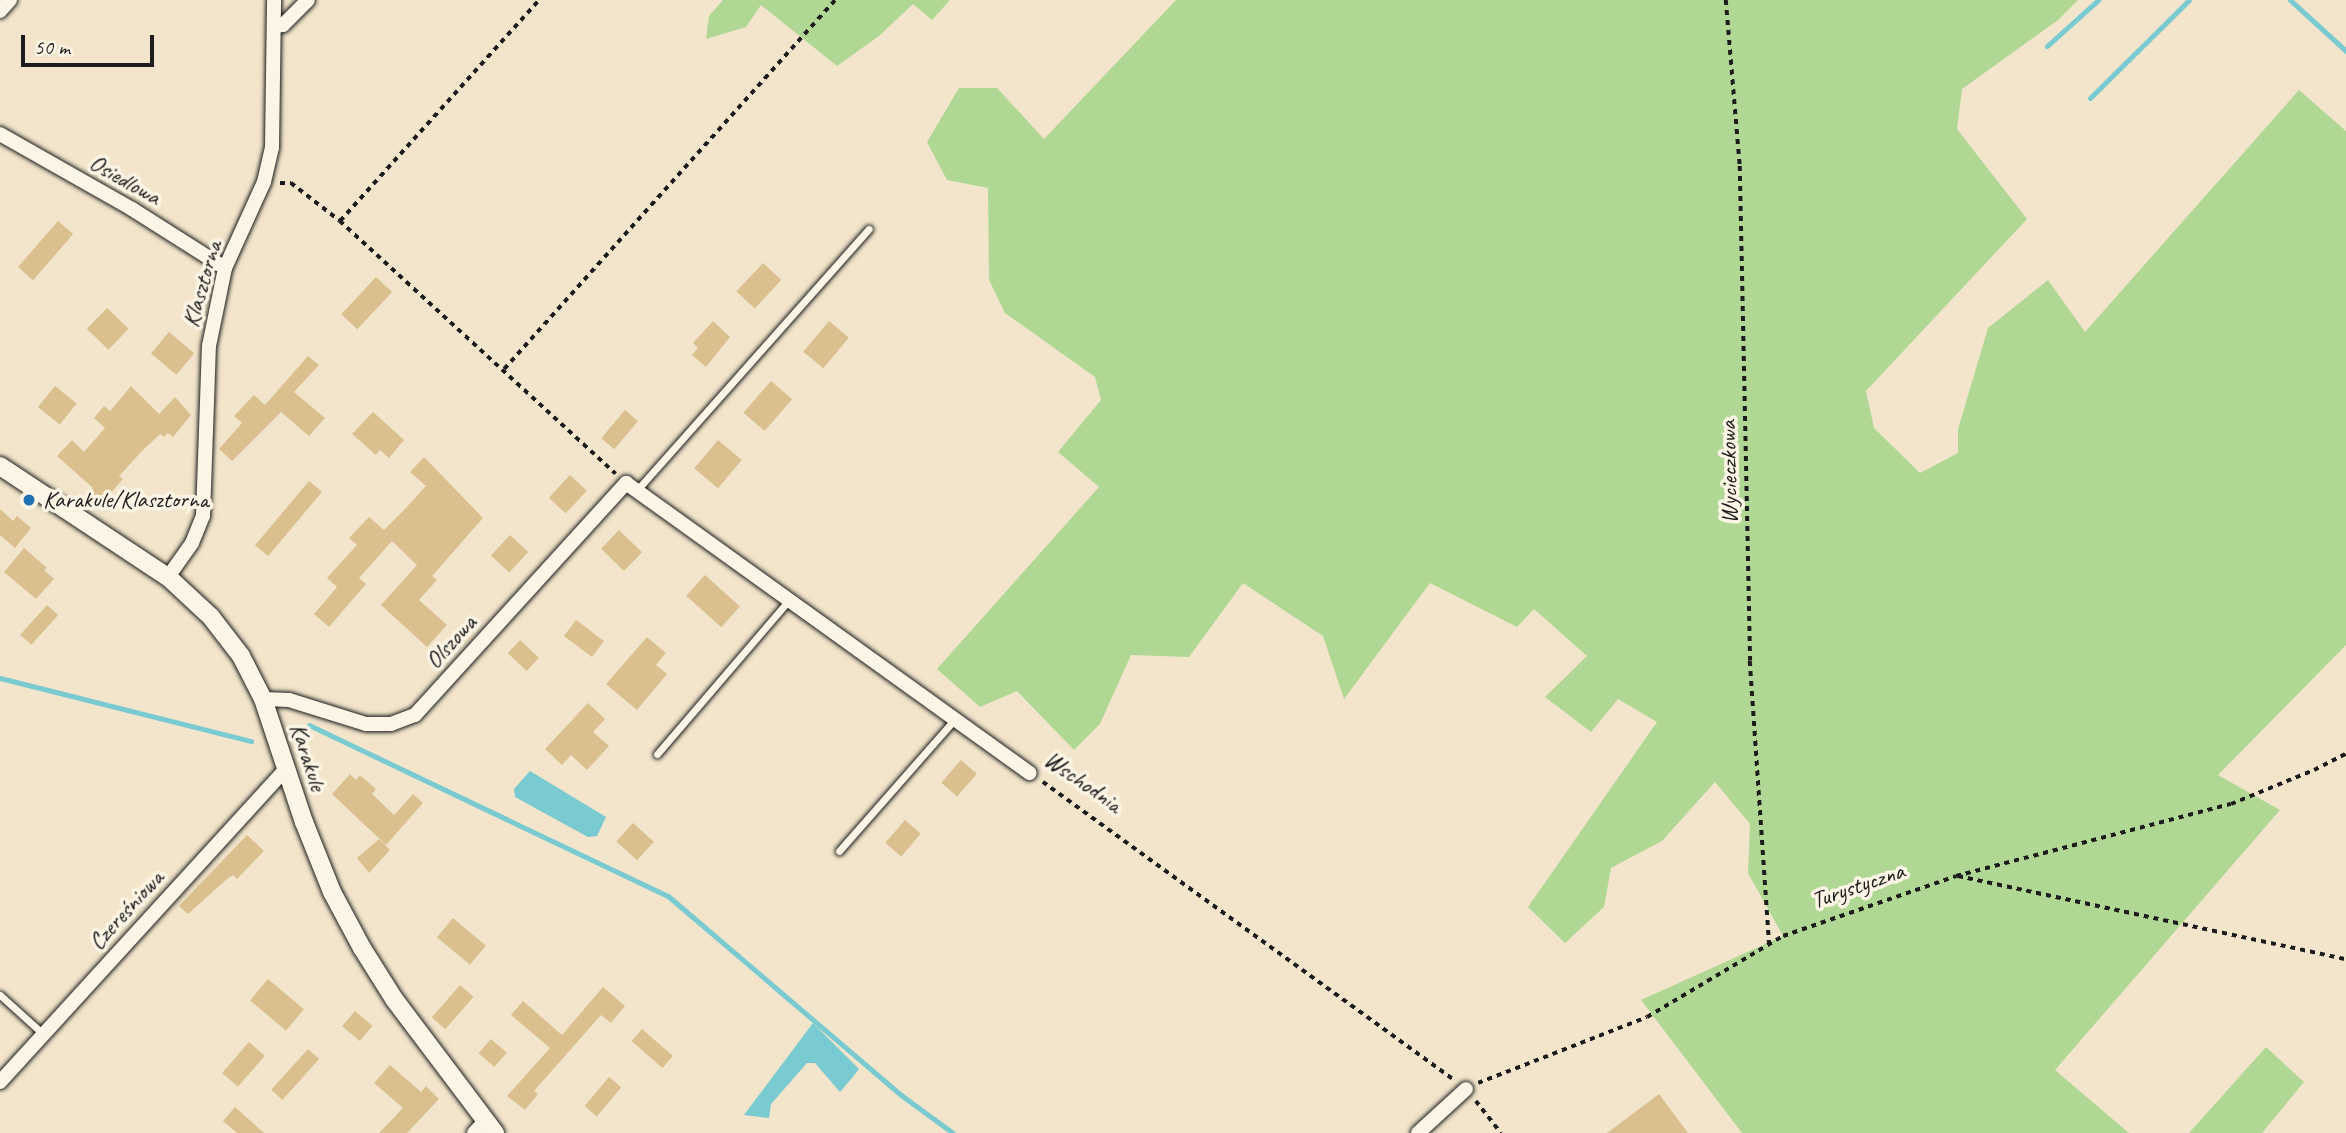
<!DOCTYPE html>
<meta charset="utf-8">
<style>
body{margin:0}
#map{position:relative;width:2346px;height:1133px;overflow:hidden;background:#f2e5cb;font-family:Caveat,sans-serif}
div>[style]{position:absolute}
.green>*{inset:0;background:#b0d894}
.water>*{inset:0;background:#79cad1}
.stream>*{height:5px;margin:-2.5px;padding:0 2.5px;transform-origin:2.5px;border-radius:2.5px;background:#79cad1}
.building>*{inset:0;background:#dac08f;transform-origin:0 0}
.path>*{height:3.5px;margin-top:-1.75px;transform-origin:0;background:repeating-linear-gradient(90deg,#1c1c1c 0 5px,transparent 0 10px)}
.roads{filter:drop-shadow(0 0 2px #1c1c1c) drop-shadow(0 0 2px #1c1c1c)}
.service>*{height:7px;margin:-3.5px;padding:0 3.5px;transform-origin:3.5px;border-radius:3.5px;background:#fcf5e5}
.minor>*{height:14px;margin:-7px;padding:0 7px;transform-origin:7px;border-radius:7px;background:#fcf5e5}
.tertiary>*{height:18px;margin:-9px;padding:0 9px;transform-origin:9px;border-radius:9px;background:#fcf5e5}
.dots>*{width:19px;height:19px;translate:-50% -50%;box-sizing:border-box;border:4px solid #fcf5e5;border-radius:50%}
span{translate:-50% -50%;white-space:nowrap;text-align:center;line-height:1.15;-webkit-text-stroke:7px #fcf5e5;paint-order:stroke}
.street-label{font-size:24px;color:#1c1c1c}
.poi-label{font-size:24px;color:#1c1c1c}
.left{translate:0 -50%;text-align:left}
.scale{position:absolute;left:21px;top:35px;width:133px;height:32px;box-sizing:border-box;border:4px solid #1c1c1c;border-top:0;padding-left:9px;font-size:21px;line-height:24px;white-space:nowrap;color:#1c1c1c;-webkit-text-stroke:5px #fcf5e5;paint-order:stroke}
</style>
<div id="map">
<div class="green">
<i style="clip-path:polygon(723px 0,950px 0,932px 20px,913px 4px,879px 36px,837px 66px,761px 5px,746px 27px,706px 39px,709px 16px)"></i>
<i style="clip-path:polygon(1176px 0,2078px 0,2058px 20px,1962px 89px,1957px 129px,2027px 219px,1866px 391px,1874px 428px,1920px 473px,1958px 453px,1958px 429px,1988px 328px,2048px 280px,2085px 332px,2299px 90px,2346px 131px,2346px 645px,2218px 775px,2280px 810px,2055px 1070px,2129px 1133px,1742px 1133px,1641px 1000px,1783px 936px,1748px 873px,1750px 824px,1715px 782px,1662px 841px,1611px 868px,1604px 907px,1565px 943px,1528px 907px,1657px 722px,1618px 699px,1591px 732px,1545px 697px,1587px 656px,1534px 609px,1517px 627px,1430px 583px,1344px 699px,1323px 636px,1243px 583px,1189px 657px,1131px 655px,1100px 724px,1074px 750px,1017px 691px,980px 707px,937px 669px,1099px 487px,1058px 452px,1101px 400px,1095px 377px,1005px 313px,989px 280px,988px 188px,947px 180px,927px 142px,959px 88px,997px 88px,1044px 139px)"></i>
<i style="clip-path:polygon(2266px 1047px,2304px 1082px,2262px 1133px,2189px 1133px)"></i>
</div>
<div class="water">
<i style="clip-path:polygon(530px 771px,606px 817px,597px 836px,588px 837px,515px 797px,514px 789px)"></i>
<i style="clip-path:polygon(813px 1023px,859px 1069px,852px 1078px,840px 1092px,815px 1063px,807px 1063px,771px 1104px,769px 1118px,744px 1115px)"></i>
</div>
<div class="stream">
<i style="left:2290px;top:0;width:76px;rotate:42.3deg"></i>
<i style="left:2047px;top:46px;width:69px;rotate:-42deg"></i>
<i style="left:2090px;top:98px;width:139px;rotate:-44.7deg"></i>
<i style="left:0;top:678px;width:259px;rotate:14.1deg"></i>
<i style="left:309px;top:725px;width:398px;rotate:25.5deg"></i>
<i style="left:668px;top:896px;width:306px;rotate:40.5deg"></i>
<i style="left:901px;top:1095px;width:64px;rotate:36.2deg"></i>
</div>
<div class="building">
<i style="left:58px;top:221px;width:20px;height:61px;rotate:41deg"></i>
<i style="left:763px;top:263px;width:25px;height:39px;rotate:43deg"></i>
<i style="left:376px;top:277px;width:22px;height:51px;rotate:43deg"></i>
<i style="left:107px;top:308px;width:30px;height:29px;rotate:44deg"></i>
<i style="clip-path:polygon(713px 321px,730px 337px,706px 367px,692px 355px,698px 348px,693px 343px)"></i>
<i style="left:829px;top:321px;width:26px;height:40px;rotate:40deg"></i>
<i style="left:169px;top:332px;width:33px;height:28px;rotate:40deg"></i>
<i style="clip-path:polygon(308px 356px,319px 365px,294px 392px,325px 418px,309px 436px,281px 412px,232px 461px,219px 449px,242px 423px,234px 416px,254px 395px,265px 405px)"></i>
<i style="left:771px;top:381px;width:28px;height:42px;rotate:41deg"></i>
<i style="left:55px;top:386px;width:28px;height:27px;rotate:39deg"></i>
<i style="clip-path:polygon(131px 386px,159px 414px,175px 397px,191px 415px,173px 437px,168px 433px,164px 437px,160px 434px,142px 451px,119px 476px,123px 479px,101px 504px,89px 493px,93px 488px,57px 456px,72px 440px,84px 452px,105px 428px,94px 418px,104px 406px,110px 411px)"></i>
<i style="left:625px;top:410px;width:17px;height:37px;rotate:40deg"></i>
<i style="clip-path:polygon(373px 412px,404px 440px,389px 458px,380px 450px,376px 455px,352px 434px)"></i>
<i style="left:718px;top:440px;width:31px;height:37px;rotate:40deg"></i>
<i style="clip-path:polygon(424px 457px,483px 518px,432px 576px,437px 580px,419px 600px,447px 625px,427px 647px,381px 605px,417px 565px,392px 541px,359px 578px,366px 584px,329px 627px,314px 614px,337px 587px,327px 578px,357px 545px,349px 538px,369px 517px,384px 530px,404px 510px,426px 486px,410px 472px)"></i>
<i style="left:570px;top:475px;width:23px;height:31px;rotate:43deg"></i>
<i style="left:309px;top:481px;width:17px;height:84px;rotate:40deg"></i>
<i style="clip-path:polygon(0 509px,13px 521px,17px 516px,31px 528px,15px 548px,0 535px)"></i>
<i style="left:619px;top:530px;width:32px;height:26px;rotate:44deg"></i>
<i style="left:510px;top:535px;width:25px;height:28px;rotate:43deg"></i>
<i style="clip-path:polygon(24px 548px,47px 568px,44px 570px,54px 579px,36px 599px,4px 572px)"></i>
<i style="left:705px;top:575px;width:47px;height:28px;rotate:42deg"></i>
<i style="left:47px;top:605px;width:15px;height:40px;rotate:42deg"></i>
<i style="left:576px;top:620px;width:35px;height:20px;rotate:37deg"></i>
<i style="clip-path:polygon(647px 637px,666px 653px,656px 665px,667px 674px,637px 710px,606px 684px)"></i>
<i style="left:520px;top:640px;width:26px;height:18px;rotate:43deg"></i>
<i style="clip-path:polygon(588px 703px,605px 719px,593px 732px,609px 746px,587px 770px,571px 755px,562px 765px,545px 749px)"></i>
<i style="left:961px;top:760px;width:21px;height:30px;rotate:41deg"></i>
<i style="clip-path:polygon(350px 774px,356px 780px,360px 775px,376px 789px,372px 794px,394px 815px,413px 794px,423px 803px,386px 845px,332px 794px)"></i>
<i style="left:905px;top:820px;width:21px;height:30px;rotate:41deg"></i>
<i style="left:633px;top:823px;width:28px;height:25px;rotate:42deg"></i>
<i style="clip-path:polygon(247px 835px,264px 851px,237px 879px,233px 875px,227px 879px,188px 914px,179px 906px)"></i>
<i style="clip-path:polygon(379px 839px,390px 850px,369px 873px,357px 858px)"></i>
<i style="left:453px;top:918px;width:43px;height:25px;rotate:40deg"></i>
<i style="left:268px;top:979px;width:47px;height:28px;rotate:40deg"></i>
<i style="left:460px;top:985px;width:18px;height:43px;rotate:41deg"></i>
<i style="clip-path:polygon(603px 987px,625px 1006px,611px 1023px,601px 1015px,534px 1091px,538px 1094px,525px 1110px,507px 1096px,550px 1048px,511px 1015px,523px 1001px,562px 1035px)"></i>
<i style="left:355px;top:1011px;width:23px;height:20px;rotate:40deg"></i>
<i style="left:642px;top:1029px;width:41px;height:16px;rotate:41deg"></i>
<i style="left:491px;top:1039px;width:21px;height:19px;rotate:41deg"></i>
<i style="left:249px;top:1042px;width:21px;height:41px;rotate:41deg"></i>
<i style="left:308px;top:1049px;width:15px;height:55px;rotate:42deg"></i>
<i style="clip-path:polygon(390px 1065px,421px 1092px,426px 1086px,439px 1099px,407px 1133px,379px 1133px,403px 1108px,374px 1083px)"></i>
<i style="left:609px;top:1077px;width:16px;height:38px;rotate:40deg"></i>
<i style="clip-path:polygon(1659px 1094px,1688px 1133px,1607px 1133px)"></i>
<i style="clip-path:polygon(235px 1107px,264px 1133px,237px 1133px,223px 1121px)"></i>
</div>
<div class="path">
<i style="left:1726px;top:0;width:167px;rotate:85.2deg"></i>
<i style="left:1740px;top:166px;width:495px;rotate:88.8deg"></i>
<i style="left:1750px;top:661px;width:283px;rotate:86.1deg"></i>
<i style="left:280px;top:183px;width:11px"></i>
<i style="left:291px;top:183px;width:62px;rotate:37.8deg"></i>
<i style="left:340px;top:221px;width:374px;rotate:42.5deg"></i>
<i style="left:340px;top:221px;width:297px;rotate:-48deg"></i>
<i style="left:504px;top:369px;width:496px;rotate:-48.1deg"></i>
<i style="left:1043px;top:782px;width:506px;rotate:35.92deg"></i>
<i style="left:1958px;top:876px;width:397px;rotate:12.1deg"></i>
<i style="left:1478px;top:1083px;width:181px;rotate:-21.3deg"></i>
<i style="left:1647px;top:1017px;width:158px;rotate:-30.8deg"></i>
<i style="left:1783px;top:936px;width:183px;rotate:-19.1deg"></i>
<i style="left:1956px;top:876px;width:284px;rotate:-14.7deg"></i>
<i style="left:2231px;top:804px;width:90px;rotate:-22.3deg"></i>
<i style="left:2314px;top:770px;width:36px;rotate:-27deg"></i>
<i style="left:1476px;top:1101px;width:41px;rotate:52deg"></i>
</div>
<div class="roads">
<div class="service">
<i style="left:637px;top:490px;width:349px;rotate:-48.4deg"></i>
<i style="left:657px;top:754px;width:204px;rotate:-49.4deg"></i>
<i style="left:839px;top:851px;width:174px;rotate:-48.7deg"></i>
<i style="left:0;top:995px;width:58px;rotate:42.2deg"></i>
</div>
<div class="minor">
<i style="left:0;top:11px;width:15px;rotate:-48deg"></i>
<i style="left:274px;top:26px;width:9px;rotate:-6deg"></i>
<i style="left:283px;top:25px;width:35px;rotate:-45deg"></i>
<i style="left:0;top:134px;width:152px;rotate:29.6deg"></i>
<i style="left:132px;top:209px;width:110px;rotate:32.4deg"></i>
<i style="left:168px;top:577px;width:42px;rotate:-54.8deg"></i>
<i style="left:192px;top:543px;width:29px;rotate:-68deg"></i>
<i style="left:203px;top:516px;width:170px;rotate:-88deg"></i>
<i style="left:209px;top:346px;width:80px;rotate:-78.4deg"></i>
<i style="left:225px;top:268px;width:94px;rotate:-65.6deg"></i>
<i style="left:264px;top:182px;width:35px;rotate:-77deg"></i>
<i style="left:272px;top:148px;width:148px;rotate:-89.2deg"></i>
<i style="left:263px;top:699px;width:26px;rotate:2deg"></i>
<i style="left:289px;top:700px;width:81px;rotate:17.3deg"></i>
<i style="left:366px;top:724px;width:25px"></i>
<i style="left:391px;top:724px;width:26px;rotate:-21deg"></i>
<i style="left:415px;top:715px;width:314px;rotate:-47.7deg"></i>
<i style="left:626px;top:483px;width:497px;rotate:35.7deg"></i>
<i style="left:0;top:1082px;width:424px;rotate:-47.6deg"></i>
<i style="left:474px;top:1133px;width:16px;rotate:-47deg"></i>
<i style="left:1418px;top:1133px;width:65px;rotate:-42.5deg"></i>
</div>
<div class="tertiary">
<i style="left:0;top:466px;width:201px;rotate:33.5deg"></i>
<i style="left:168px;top:577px;width:59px;rotate:42.9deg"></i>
<i style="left:211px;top:617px;width:49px;rotate:52.4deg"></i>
<i style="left:241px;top:656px;width:48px;rotate:62.9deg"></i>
<i style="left:263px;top:699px;width:130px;rotate:71.6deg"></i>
<i style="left:304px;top:822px;width:75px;rotate:68.2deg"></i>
<i style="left:332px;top:892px;width:64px;rotate:61.8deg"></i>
<i style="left:362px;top:948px;width:60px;rotate:57.9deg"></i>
<i style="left:394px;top:999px;width:168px;rotate:53deg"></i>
</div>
</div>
<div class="dots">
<i style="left:29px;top:500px;background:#1f6fb2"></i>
</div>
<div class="street-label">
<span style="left:125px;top:180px;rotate:30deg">Osiedlowa</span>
<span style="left:202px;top:284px;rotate:-74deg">Klasztorna</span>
<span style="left:1729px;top:472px;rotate:-91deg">Wycieczkowa</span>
<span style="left:451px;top:642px;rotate:-48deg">Olszowa</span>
<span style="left:308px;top:757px;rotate:72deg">Karakule</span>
<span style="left:1083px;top:782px;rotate:35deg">Wschodnia</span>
<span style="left:1858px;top:886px;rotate:-19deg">Turystyczna</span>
<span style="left:126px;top:910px;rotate:-48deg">Czereśniowa</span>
</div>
<div class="poi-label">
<span class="left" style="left:43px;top:500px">Karakule/Klasztorna</span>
</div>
<div class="scale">50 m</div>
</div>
